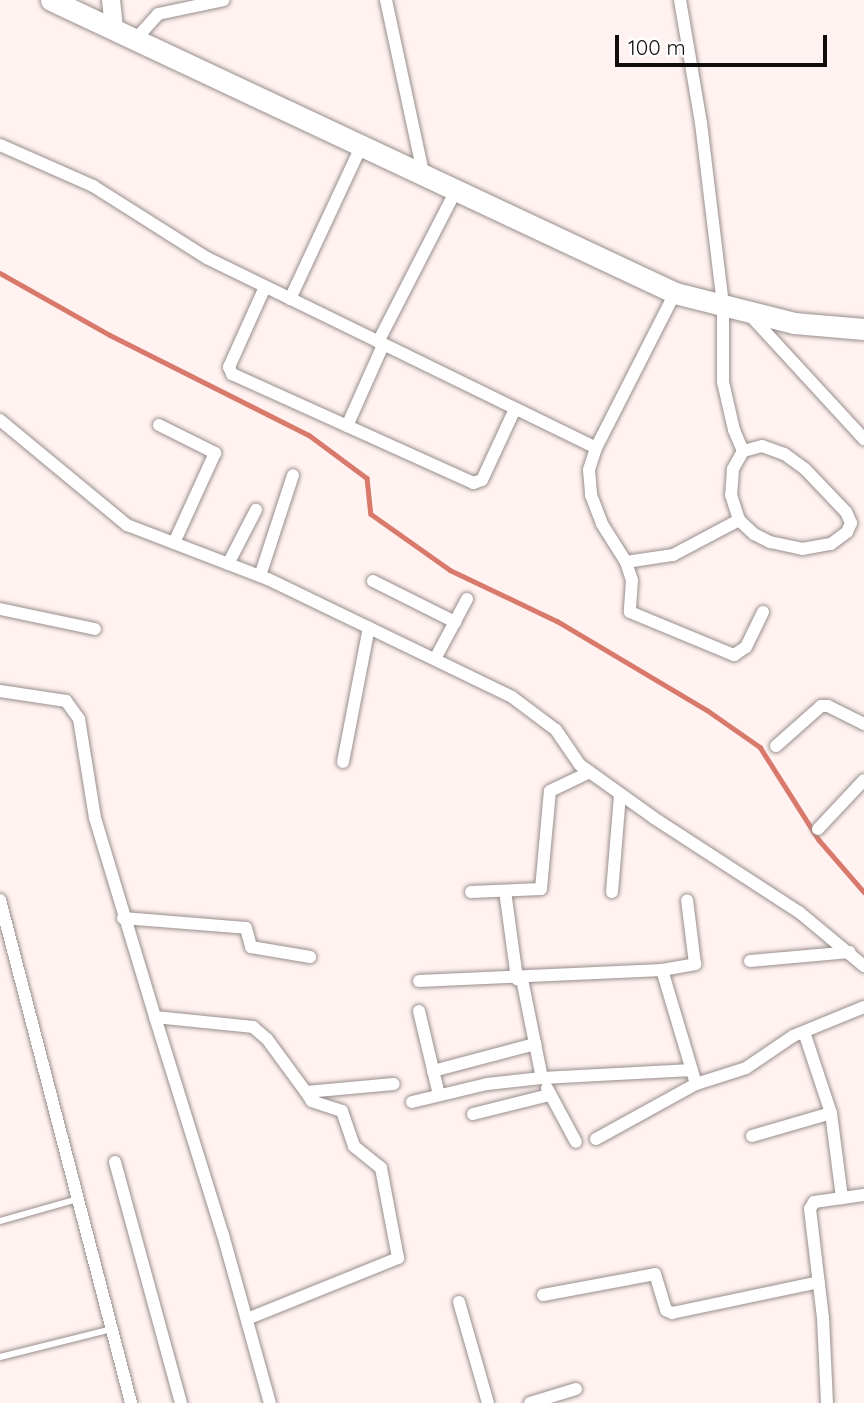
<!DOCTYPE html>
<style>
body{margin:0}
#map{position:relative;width:864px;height:1403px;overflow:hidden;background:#fff2f0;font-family:Quicksand,sans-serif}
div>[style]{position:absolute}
.stream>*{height:4.5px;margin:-2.25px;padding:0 2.25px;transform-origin:2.25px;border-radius:2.25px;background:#d9796b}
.roads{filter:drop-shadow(0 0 2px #998e8c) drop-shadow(0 0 2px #998e8c)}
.lane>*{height:6px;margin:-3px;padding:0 3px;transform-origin:3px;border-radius:3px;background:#fff}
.street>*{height:12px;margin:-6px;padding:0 6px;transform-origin:6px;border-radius:6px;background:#fff}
.secondary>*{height:18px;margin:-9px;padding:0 9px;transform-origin:9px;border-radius:9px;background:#fff}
.highway>*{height:21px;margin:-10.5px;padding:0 10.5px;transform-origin:10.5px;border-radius:10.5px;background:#fff}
span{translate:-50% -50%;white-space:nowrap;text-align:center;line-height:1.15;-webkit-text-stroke:5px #fff;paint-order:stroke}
.scale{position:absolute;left:615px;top:35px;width:212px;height:32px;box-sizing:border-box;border:4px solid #110d0c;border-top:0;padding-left:9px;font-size:21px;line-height:24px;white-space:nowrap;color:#110d0c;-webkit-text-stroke:5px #fff;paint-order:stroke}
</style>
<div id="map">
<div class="stream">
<i style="left:0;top:273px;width:126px;rotate:29.4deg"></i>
<i style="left:110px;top:335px;width:223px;rotate:26.7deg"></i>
<i style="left:309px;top:435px;width:72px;rotate:36.6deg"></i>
<i style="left:367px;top:478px;width:36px;rotate:84deg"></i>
<i style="left:371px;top:514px;width:97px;rotate:35.3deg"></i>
<i style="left:450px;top:570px;width:119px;rotate:25.5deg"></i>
<i style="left:557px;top:621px;width:174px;rotate:30.7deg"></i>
<i style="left:707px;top:710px;width:65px;rotate:34.9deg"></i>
<i style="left:760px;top:747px;width:110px;rotate:57.6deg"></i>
<i style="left:819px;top:840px;width:69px;rotate:49.1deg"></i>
</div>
<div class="roads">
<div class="lane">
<i style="left:0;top:1221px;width:81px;rotate:-15.8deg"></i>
<i style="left:0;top:1357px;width:115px;rotate:-14deg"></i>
</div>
<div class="street">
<i style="left:386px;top:0;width:181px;rotate:77.9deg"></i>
<i style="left:680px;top:0;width:125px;rotate:80.3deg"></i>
<i style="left:701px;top:123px;width:183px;rotate:83.1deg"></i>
<i style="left:723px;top:305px;width:77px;rotate:90deg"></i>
<i style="left:723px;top:382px;width:49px;rotate:77.1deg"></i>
<i style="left:734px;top:430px;width:23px;rotate:67deg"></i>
<i style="left:134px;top:41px;width:36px;rotate:-48deg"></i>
<i style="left:158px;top:14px;width:67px;rotate:-12deg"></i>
<i style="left:0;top:145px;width:102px;rotate:23.8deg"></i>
<i style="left:93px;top:186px;width:135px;rotate:32.3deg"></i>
<i style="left:207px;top:258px;width:433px;rotate:26deg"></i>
<i style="left:265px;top:287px;width:88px;rotate:114.2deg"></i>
<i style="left:229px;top:367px;width:8px;rotate:67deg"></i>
<i style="left:232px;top:374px;width:265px;rotate:24.3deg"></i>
<i style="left:473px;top:483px;width:9px;rotate:-18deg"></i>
<i style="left:482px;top:480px;width:78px;rotate:-65.1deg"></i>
<i style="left:675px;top:293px;width:174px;rotate:117deg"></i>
<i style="left:596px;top:448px;width:23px;rotate:108deg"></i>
<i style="left:589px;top:470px;width:25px;rotate:85deg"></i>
<i style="left:591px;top:495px;width:31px;rotate:69deg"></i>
<i style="left:602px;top:524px;width:45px;rotate:57.7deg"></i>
<i style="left:626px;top:562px;width:19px;rotate:72deg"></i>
<i style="left:632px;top:580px;width:32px;rotate:94deg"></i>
<i style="left:630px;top:612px;width:113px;rotate:22.5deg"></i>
<i style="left:734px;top:655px;width:14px;rotate:-34deg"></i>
<i style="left:746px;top:647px;width:39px;rotate:-64deg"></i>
<i style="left:290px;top:299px;width:168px;rotate:-65deg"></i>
<i style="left:749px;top:314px;width:170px;rotate:47.4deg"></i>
<i style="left:378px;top:342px;width:169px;rotate:-62.8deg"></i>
<i style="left:0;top:420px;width:165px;rotate:39.6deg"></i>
<i style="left:127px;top:525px;width:151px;rotate:21deg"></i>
<i style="left:268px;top:579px;width:271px;rotate:25.8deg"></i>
<i style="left:512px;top:697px;width:55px;rotate:36.9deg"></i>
<i style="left:556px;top:730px;width:42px;rotate:55.6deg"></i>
<i style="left:580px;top:765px;width:91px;rotate:35.6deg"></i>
<i style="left:654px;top:818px;width:173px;rotate:33deg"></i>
<i style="left:799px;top:912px;width:85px;rotate:39.7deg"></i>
<i style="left:159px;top:425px;width:63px;rotate:26.6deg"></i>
<i style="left:215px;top:453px;width:99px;rotate:114.5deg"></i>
<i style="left:347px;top:426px;width:89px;rotate:-66deg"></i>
<i style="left:626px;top:562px;width:48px;rotate:-8.5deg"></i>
<i style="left:673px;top:555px;width:75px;rotate:-27.9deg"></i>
<i style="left:739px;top:520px;width:21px;rotate:43deg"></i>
<i style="left:754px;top:534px;width:18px;rotate:27deg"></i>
<i style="left:770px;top:542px;width:33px;rotate:12deg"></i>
<i style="left:802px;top:549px;width:29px;rotate:-10deg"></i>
<i style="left:831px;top:544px;width:20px;rotate:-37deg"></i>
<i style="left:847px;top:532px;width:10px;rotate:-66deg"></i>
<i style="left:851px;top:523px;width:12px;rotate:-114deg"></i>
<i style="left:846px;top:512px;width:59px;rotate:-133.6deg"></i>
<i style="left:805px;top:469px;width:26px;rotate:-144deg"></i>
<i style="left:784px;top:454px;width:23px;rotate:-160deg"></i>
<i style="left:762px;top:446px;width:20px;rotate:165deg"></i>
<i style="left:743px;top:451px;width:21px;rotate:119deg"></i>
<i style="left:733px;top:469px;width:26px;rotate:94deg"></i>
<i style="left:731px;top:495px;width:26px;rotate:72deg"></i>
<i style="left:228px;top:564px;width:61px;rotate:-62.6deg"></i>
<i style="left:260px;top:576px;width:106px;rotate:-71.9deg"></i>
<i style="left:373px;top:581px;width:92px;rotate:26.6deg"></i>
<i style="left:0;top:609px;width:97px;rotate:11.9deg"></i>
<i style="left:435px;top:659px;width:68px;rotate:-61.9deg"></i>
<i style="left:0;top:691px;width:67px;rotate:8.6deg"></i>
<i style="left:66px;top:701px;width:22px;rotate:54deg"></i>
<i style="left:79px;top:719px;width:100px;rotate:80.8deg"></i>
<i style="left:95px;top:818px;width:208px;rotate:73.2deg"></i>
<i style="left:155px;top:1017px;width:99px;rotate:5.8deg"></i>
<i style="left:253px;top:1027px;width:18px;rotate:41deg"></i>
<i style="left:267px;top:1039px;width:66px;rotate:53.7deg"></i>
<i style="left:306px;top:1092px;width:88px;rotate:-5.2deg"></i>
<i style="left:776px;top:746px;width:60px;rotate:-41.6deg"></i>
<i style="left:821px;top:706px;width:7px"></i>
<i style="left:828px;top:706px;width:40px;rotate:26.6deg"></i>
<i style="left:343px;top:762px;width:137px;rotate:-79.1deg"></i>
<i style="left:818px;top:829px;width:67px;rotate:-46.8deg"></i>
<i style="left:505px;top:891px;width:89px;rotate:82.2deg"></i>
<i style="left:471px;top:892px;width:70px;rotate:-2.5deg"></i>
<i style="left:541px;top:889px;width:98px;rotate:-84.8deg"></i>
<i style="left:550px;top:791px;width:44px;rotate:-25.4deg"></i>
<i style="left:612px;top:892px;width:98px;rotate:-85.3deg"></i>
<i style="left:0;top:900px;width:520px;rotate:75.4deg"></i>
<i style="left:123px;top:918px;width:123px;rotate:4.6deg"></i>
<i style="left:246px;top:928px;width:20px;rotate:75deg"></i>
<i style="left:251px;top:947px;width:60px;rotate:9.6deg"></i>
<i style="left:750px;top:961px;width:100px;rotate:-5.1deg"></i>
<i style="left:662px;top:970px;width:34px;rotate:-10deg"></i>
<i style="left:695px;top:964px;width:64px;rotate:-97.1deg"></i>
<i style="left:522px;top:979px;width:101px;rotate:78.6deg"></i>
<i style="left:419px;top:981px;width:243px;rotate:-2.6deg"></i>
<i style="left:662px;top:970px;width:119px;rotate:73.4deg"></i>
<i style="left:419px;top:1011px;width:86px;rotate:76.6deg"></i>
<i style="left:155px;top:1017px;width:228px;rotate:72.7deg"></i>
<i style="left:223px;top:1235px;width:174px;rotate:74.4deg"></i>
<i style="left:804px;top:1032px;width:85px;rotate:71.6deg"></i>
<i style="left:831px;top:1113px;width:86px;rotate:82.6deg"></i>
<i style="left:433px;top:1071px;width:106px;rotate:-14.8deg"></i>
<i style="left:547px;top:1088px;width:61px;rotate:61.8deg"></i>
<i style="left:412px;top:1102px;width:77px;rotate:-13.5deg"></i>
<i style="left:487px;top:1084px;width:55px;rotate:-6.2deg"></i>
<i style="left:542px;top:1078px;width:150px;rotate:-3.1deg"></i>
<i style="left:473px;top:1114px;width:78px;rotate:-14deg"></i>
<i style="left:752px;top:1136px;width:82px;rotate:-16.2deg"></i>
<i style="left:596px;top:1139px;width:114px;rotate:-28.8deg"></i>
<i style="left:696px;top:1084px;width:52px;rotate:-17.7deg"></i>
<i style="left:746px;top:1068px;width:57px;rotate:-34.2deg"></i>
<i style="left:793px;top:1036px;width:77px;rotate:-22.2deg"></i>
<i style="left:115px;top:1162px;width:250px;rotate:74.7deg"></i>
<i style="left:543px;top:1295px;width:114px;rotate:-10.6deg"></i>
<i style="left:655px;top:1274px;width:38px;rotate:73deg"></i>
<i style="left:666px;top:1310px;width:7px;rotate:27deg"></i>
<i style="left:672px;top:1313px;width:150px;rotate:-11.9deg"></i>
<i style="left:459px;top:1302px;width:105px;rotate:74deg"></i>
<i style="left:247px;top:1319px;width:163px;rotate:-22deg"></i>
<i style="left:398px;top:1258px;width:92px;rotate:-100.7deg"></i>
<i style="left:381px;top:1168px;width:35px;rotate:-141deg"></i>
<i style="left:354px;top:1146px;width:37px;rotate:-109deg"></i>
<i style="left:342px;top:1111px;width:32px;rotate:-162deg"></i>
<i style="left:312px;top:1101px;width:11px;rotate:-124deg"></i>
<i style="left:530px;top:1403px;width:48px;rotate:-16.9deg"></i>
<i style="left:827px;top:1403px;width:85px;rotate:-92.7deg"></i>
<i style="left:823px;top:1318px;width:110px;rotate:-96.8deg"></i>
<i style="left:810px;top:1209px;width:8px;rotate:-60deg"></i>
<i style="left:814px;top:1202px;width:50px;rotate:-8deg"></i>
</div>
<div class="secondary">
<i style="left:111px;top:0;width:29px;rotate:84deg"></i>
</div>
<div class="highway">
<i style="left:51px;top:0;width:689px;rotate:25.15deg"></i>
<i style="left:675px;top:293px;width:123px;rotate:14.1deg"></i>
<i style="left:794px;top:323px;width:70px;rotate:4.9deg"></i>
</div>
</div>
<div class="scale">100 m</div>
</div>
